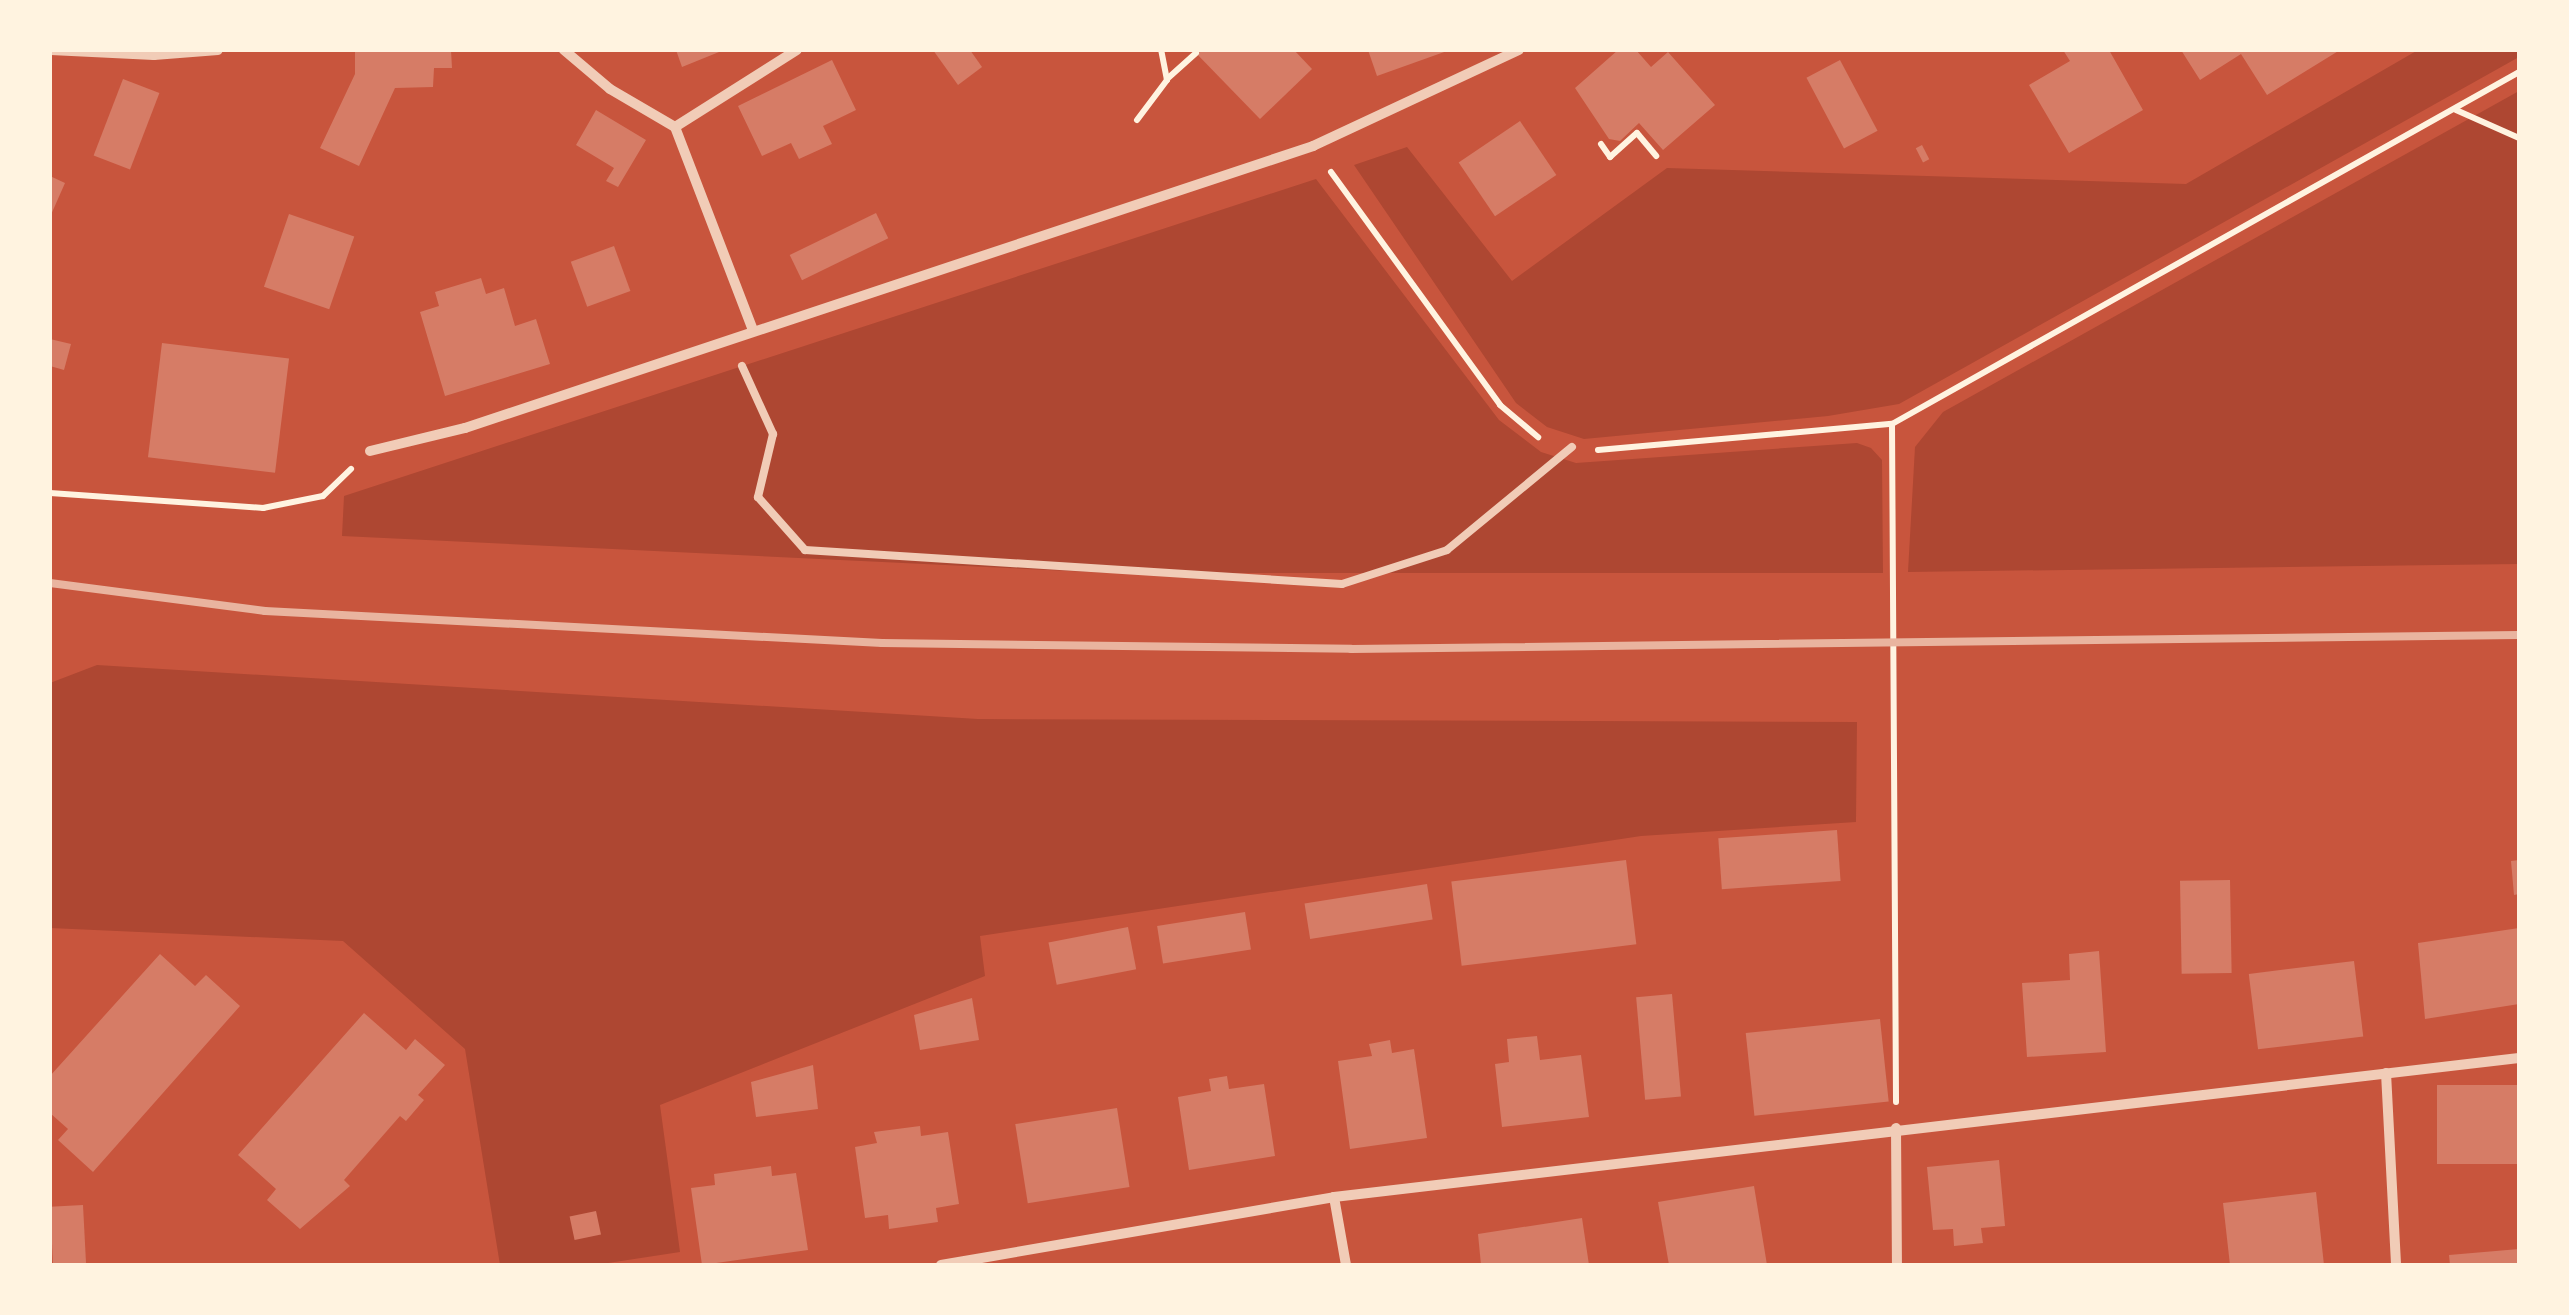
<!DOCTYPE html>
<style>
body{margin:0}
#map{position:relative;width:2569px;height:1315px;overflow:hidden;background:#c8553d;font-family:Cabin,sans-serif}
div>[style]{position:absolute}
.green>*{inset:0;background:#ae4732}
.building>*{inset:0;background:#d67c66;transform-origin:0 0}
.path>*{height:6px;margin:-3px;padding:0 3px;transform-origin:3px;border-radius:3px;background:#fff3e0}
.service>*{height:8px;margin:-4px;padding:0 4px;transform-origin:4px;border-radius:4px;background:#f1ccb7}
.minor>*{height:10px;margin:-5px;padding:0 5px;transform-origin:5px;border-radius:5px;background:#f1ccb7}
.rail>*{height:8px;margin:-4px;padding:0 4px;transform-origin:4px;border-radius:4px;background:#e9b49f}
span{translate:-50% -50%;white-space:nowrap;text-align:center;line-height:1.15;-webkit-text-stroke:9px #fff3e0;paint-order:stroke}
.frame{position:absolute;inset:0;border:52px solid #fff3e0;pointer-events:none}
</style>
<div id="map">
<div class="green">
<i style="clip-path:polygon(2418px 50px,2519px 50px,2519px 57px,1899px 404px,1828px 416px,1584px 439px,1547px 427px,1516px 403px,1354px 165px,1407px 147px,1512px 281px,1667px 168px,2186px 184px)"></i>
<i style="clip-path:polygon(2519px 91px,2519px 564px,1908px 572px,1915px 447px,1943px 412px)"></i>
<i style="clip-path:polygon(1316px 179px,1499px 420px,1541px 452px,1576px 463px,1857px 443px,1871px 448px,1882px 460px,1883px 573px,1111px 573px,342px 536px,344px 496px)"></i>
<i style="clip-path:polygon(97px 665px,978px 719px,1857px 722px,1856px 822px,1641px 836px,980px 936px,985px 976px,660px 1105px,680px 1252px,595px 1265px,500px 1265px,465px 1049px,343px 941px,50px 928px,50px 683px)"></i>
</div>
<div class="building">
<i style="clip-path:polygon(355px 50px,451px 50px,452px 68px,434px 68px,433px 87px,395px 88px,359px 166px,320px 148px,355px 74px)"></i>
<i style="clip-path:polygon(676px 50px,724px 50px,682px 67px)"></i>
<i style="clip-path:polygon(933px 50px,970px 50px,982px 67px,958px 85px)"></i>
<i style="clip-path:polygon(1193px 50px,1294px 50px,1312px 69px,1260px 119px)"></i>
<i style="clip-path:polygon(1368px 50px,1447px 50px,1447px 51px,1377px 76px)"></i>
<i style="clip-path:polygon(1618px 50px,1636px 50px,1651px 67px,1668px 52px,1715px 105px,1663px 150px,1639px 123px,1620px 141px,1609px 139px,1575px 88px)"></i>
<i style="clip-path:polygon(2063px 50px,2109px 50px,2143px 110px,2069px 153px,2029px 85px,2070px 61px)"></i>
<i style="clip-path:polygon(2181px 50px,2340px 50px,2267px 95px,2241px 54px,2200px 80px)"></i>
<i style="clip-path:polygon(832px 60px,856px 110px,823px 126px,832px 144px,799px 159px,791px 143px,762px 156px,738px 106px)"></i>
<i style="left:1840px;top:60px;width:80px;height:38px;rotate:62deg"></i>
<i style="left:123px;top:79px;width:39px;height:82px;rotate:21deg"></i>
<i style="clip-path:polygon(596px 110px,646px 140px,618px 187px,606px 181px,614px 168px,576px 145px)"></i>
<i style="left:1520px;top:121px;width:65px;height:74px;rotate:56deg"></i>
<i style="left:1922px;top:145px;width:16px;height:7px;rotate:63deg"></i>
<i style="clip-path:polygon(50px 176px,65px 183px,50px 217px)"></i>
<i style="left:876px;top:213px;width:28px;height:96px;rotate:64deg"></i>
<i style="left:289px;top:214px;width:69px;height:77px;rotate:19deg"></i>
<i style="left:614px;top:246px;width:48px;height:46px;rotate:70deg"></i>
<i style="clip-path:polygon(481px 278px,486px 294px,504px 288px,515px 326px,536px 319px,550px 364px,445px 396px,420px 312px,439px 306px,435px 292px)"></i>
<i style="clip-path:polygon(50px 339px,71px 344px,64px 370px,50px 366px)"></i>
<i style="left:162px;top:343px;width:128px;height:115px;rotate:7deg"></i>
<i style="left:1837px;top:830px;width:51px;height:119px;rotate:86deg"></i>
<i style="left:1626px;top:860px;width:85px;height:176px;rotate:83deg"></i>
<i style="clip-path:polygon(2519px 860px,2519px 894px,2514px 895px,2511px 861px)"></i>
<i style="left:2230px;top:880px;width:93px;height:50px;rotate:89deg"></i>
<i style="left:1427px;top:884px;width:36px;height:124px;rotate:81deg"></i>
<i style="left:1245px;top:912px;width:38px;height:89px;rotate:81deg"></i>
<i style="left:1128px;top:927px;width:43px;height:81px;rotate:79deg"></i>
<i style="clip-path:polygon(2519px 928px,2519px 1004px,2425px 1019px,2418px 943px)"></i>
<i style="clip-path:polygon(2099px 951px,2106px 1052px,2027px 1057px,2022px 983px,2070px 980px,2069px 954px)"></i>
<i style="clip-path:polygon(160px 954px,195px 986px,206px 975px,240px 1006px,93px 1172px,58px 1140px,68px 1129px,50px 1113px,50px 1076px)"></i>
<i style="left:2354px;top:961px;width:76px;height:106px;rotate:83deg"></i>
<i style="left:1672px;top:994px;width:103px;height:36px;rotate:85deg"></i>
<i style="clip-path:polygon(972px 998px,979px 1040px,920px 1050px,914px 1015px)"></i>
<i style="clip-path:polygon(364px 1013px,406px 1050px,415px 1039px,445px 1065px,418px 1095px,424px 1100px,406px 1121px,400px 1116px,344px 1180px,350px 1186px,300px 1229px,267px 1200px,276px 1189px,238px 1155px)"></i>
<i style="left:1880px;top:1019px;width:83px;height:135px;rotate:84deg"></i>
<i style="clip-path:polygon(1537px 1036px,1540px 1060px,1581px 1055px,1589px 1117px,1502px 1127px,1495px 1064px,1509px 1062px,1507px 1039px)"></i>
<i style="clip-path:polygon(1390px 1040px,1392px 1053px,1414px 1049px,1427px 1138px,1350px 1149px,1338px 1061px,1372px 1056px,1369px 1044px)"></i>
<i style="clip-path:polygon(813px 1065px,818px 1109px,756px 1117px,751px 1082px)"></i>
<i style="clip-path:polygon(1227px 1076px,1229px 1089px,1264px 1084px,1275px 1156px,1189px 1170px,1178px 1097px,1211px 1091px,1209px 1079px)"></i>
<i style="left:2519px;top:1085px;width:79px;height:82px;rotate:90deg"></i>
<i style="left:1117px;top:1108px;width:80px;height:103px;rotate:81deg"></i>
<i style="clip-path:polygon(920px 1126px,921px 1136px,948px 1132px,959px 1204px,936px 1208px,938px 1222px,889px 1229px,888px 1215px,865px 1218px,855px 1147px,877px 1143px,874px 1132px)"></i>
<i style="clip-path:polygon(1999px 1160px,2005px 1226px,1981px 1228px,1983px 1243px,1954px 1246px,1953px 1229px,1933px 1230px,1927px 1167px)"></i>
<i style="clip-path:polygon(771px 1166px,772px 1176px,796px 1173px,808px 1250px,702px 1265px,691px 1188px,715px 1185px,714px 1174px)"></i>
<i style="clip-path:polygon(1754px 1186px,1767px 1265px,1669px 1265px,1658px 1202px)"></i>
<i style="clip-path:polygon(2316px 1192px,2324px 1265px,2230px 1265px,2223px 1203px)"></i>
<i style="left:83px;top:1205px;width:60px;height:33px;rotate:87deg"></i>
<i style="left:596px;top:1211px;width:24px;height:27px;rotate:78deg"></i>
<i style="clip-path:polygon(1582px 1218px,1589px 1265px,1481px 1265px,1478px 1234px)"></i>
<i style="clip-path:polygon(2519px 1249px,2519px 1265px,2450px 1265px,2449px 1255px)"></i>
</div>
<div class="path">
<i style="left:1167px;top:79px;width:39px;rotate:-42deg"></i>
<i style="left:2456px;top:110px;width:69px;rotate:24deg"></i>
<i style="left:1137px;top:120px;width:50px;rotate:-53.1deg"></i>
<i style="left:1167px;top:80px;width:31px;rotate:-101deg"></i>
<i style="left:1601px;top:144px;width:16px;rotate:55deg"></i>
<i style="left:1610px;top:157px;width:36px;rotate:-42deg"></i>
<i style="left:1637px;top:133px;width:30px;rotate:50deg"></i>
<i style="left:1331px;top:172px;width:288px;rotate:54deg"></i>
<i style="left:1500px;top:405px;width:50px;rotate:40.1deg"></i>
<i style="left:1892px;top:424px;width:678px;rotate:89.66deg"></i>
<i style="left:1598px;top:450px;width:295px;rotate:-5.1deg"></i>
<i style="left:1892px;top:424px;width:719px;rotate:-29.31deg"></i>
<i style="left:50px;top:493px;width:214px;rotate:4deg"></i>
<i style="left:263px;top:508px;width:61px;rotate:-11.3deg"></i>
<i style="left:323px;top:496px;width:39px;rotate:-44deg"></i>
</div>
<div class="service">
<i style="left:742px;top:366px;width:75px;rotate:65.5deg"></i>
<i style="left:773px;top:434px;width:65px;rotate:103.4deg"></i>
<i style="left:758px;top:497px;width:71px;rotate:48.4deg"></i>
<i style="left:805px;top:550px;width:538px;rotate:3.62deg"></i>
<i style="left:1342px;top:584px;width:110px;rotate:-17.9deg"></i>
<i style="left:1447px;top:550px;width:162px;rotate:-39.5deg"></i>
</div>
<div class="minor">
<i style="left:51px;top:50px;width:103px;rotate:2.8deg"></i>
<i style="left:154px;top:55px;width:64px;rotate:-4.5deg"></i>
<i style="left:564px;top:50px;width:60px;rotate:40.3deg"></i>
<i style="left:610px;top:89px;width:75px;rotate:30.3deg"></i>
<i style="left:675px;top:127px;width:217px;rotate:69deg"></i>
<i style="left:675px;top:127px;width:144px;rotate:-32.3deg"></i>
<i style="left:370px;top:451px;width:98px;rotate:-13.6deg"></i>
<i style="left:465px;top:428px;width:894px;rotate:-18.39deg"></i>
<i style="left:1313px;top:146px;width:227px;rotate:-25deg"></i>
<i style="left:2386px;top:1073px;width:192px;rotate:87deg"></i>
<i style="left:1896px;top:1128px;width:137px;rotate:89.6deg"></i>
<i style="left:1334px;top:1197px;width:69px;rotate:80deg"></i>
<i style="left:941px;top:1265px;width:399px;rotate:-9.8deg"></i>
<i style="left:1334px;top:1197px;width:1193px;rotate:-6.69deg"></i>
</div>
<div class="rail">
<i style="left:50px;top:583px;width:217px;rotate:7.4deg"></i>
<i style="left:265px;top:611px;width:618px;rotate:2.97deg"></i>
<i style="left:882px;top:643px;width:469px;rotate:0.7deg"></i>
<i style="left:1351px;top:649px;width:1168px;rotate:-0.69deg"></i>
</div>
<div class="frame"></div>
</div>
